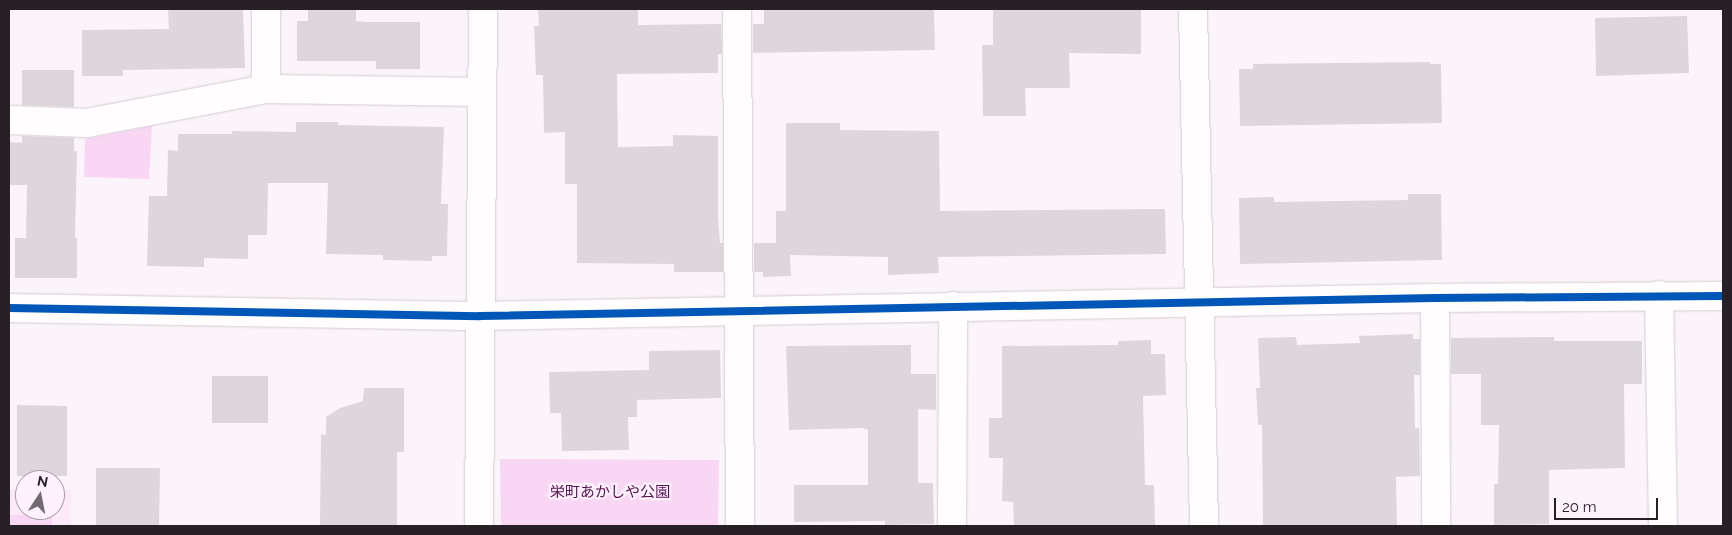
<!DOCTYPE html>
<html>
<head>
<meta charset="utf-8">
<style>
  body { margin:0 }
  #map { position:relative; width:1732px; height:535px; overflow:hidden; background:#fcf4fb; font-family:Raleway,"Noto Sans JP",sans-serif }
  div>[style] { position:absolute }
  .built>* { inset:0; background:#fde9fa }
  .green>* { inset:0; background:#f9d6f4 }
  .building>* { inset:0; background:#ded6dd }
  .roads { filter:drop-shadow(0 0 1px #d4ccd3) drop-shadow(0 0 1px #d4ccd3) }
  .minor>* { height:28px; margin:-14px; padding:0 14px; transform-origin:14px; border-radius:14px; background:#fffdfe }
  .cycleway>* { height:8px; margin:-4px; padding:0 4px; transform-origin:4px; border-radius:4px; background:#0057b8 }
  span { translate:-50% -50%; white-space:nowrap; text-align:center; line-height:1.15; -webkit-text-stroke:4.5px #fff1fd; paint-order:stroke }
  .park-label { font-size:15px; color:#561053 }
  .frame { position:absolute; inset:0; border:10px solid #282027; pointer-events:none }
  .north { position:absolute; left:15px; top:470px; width:50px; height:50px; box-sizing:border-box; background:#fff1fd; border:1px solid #a99da7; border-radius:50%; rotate:11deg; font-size:14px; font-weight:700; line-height:20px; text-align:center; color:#282027 }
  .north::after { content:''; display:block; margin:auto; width:18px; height:22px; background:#726a71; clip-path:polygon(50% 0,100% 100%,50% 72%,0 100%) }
  .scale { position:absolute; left:1554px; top:498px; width:104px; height:22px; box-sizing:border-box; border:2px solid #282027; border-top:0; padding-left:6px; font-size:15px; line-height:18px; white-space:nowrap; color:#282027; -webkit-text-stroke:4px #fff1fd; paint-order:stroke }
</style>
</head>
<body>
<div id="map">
  <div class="built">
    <div style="clip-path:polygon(9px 489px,25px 489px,25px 510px,55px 510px,55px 490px,71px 490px,71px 526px,9px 526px)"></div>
  </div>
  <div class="green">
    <div style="clip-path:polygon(152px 126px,149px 179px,84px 177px,85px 139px)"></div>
    <div style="clip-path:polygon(500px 459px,719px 460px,718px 526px,501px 526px)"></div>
    <div style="clip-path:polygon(9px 515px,52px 515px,52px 526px,9px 526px)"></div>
  </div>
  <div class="building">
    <div style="clip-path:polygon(168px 9px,243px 9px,245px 68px,123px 70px,123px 76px,82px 76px,82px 30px,169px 29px)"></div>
    <div style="clip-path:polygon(308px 9px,356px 9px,356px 21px,367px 22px,420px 22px,420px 69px,376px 69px,376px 61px,297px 61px,297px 21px,308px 21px)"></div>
    <div style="clip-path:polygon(538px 9px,638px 9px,638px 25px,721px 24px,722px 54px,718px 54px,718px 73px,617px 74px,618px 147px,673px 146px,673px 135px,718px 136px,718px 218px,720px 243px,723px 243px,723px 272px,674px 272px,674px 264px,577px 263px,577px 184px,565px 184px,565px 132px,544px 133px,543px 75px,536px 75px,534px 26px,539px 26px)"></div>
    <div style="clip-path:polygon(764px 9px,934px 9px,935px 50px,753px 53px,753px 24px,764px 24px)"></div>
    <div style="clip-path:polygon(993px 9px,1141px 9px,1141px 54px,1069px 53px,1070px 88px,1025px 88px,1026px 116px,983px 116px,982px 45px,993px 45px)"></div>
    <div style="clip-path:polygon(1687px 16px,1689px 73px,1596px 76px,1595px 18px)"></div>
    <div style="clip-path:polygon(1430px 62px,1430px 64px,1441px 64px,1442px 123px,1240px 126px,1239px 69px,1253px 69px,1253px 64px)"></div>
    <div style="clip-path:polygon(22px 70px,74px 70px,74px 107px,22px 105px)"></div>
    <div style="clip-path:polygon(296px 122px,338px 122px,338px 125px,444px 127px,441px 204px,448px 204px,447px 256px,432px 256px,432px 261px,383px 260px,383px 255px,326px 254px,328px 183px,268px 183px,267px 235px,248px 235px,248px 259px,204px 258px,204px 267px,147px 266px,149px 196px,167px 196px,168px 150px,178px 151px,178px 134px,232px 134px,232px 131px,296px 132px)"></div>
    <div style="clip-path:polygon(786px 123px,840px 123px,840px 130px,939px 131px,940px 211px,1165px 209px,1166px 254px,938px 257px,939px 273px,888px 275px,888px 257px,790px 255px,791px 276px,763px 277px,763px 272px,754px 272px,754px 243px,776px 243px,776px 211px,786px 211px)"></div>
    <div style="clip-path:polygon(22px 136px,74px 138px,74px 151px,77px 151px,75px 238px,77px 238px,77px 278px,15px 278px,15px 238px,26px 238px,27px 185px,9px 185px,9px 142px,22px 143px)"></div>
    <div style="clip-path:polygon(1408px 194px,1441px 194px,1442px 260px,1240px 264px,1239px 198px,1274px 197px,1274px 202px,1408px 200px)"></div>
    <div style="clip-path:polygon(1413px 334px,1413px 339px,1420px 339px,1420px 375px,1414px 375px,1415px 428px,1419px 428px,1420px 476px,1396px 477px,1397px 526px,1263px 526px,1262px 425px,1258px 425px,1256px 388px,1260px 388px,1258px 338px,1296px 337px,1297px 345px,1360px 343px,1359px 336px)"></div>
    <div style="clip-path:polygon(1554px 337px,1554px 341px,1642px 341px,1642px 384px,1624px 384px,1625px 468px,1549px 470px,1549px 524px,1494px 525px,1494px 484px,1498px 484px,1499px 425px,1481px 425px,1481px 374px,1451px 374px,1451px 338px)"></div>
    <div style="clip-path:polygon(1151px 340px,1151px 354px,1165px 354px,1166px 395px,1143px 396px,1145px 485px,1154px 485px,1155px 526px,1014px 526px,1013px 502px,1002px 501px,1003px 458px,989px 458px,989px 418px,1002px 418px,1002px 346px,1118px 345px,1118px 341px)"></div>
    <div style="clip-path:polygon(911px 345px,911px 374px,936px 374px,936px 410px,918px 409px,918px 483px,933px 483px,934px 524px,885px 525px,885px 521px,794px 522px,794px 485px,868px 485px,868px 430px,863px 428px,789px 430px,786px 346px)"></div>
    <div style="clip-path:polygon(720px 350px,721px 398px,637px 400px,637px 417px,628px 417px,629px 450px,562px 451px,561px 413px,550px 413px,549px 372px,649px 370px,649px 351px)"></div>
    <div style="clip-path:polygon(212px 376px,268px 376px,268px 423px,212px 423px)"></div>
    <div style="clip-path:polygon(364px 388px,404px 388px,404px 452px,397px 452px,397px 526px,320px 526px,321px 434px,326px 435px,326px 417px,340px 408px,363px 401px)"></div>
    <div style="clip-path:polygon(17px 405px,67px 406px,67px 476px,17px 476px)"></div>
    <div style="clip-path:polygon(96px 468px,160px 468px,159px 526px,96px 526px)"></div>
  </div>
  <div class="roads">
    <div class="minor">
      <div style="left:737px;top:9px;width:517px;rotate:89.67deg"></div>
      <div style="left:1193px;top:9px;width:517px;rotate:88.78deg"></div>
      <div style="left:266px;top:89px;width:80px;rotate:-90deg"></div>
      <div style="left:9px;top:120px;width:78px;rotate:2.2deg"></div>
      <div style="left:87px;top:123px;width:182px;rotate:-10.8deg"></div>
      <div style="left:266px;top:89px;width:216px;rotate:0.8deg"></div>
      <div style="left:1659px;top:295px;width:231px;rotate:89deg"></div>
      <div style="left:1435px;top:298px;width:228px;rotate:89.7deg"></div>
      <div style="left:9px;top:308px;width:471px;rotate:1deg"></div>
      <div style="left:480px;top:316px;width:955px;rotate:-1.08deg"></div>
      <div style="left:1435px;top:298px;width:288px;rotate:-0.4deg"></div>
      <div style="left:479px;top:526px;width:517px;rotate:-89.56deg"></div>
      <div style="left:952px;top:526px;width:220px;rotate:-89.7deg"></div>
    </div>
  </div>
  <div class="cycleway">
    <div style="left:9px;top:308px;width:471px;rotate:1deg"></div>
    <div style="left:480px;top:316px;width:955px;rotate:-1.08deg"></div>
    <div style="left:1435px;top:298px;width:288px;rotate:-0.4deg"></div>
  </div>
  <div class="park-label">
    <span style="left:610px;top:493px">栄町あかしや公園</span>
  </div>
  <div class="frame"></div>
  <div class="north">N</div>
  <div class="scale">20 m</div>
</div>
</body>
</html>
